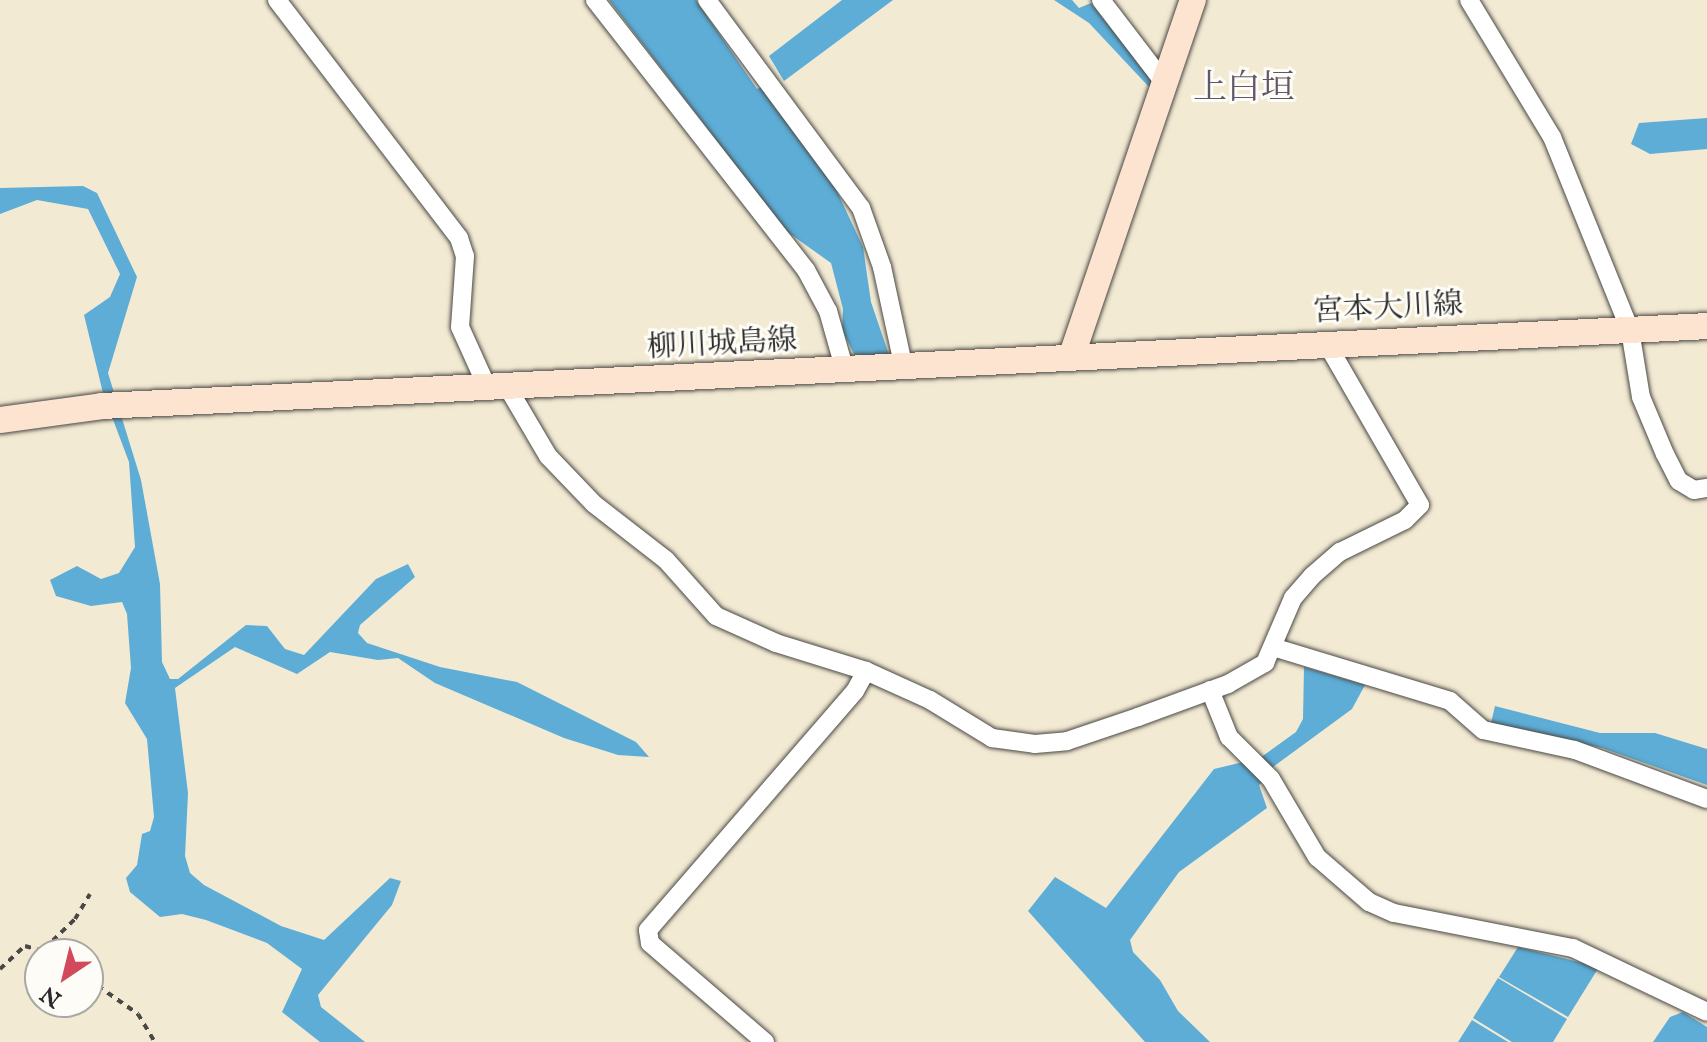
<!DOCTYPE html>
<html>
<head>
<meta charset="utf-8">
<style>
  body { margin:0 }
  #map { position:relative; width:1707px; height:1042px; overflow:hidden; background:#f3ead3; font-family:"IM FELL English","Noto Serif JP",serif }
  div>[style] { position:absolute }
  .water>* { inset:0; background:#5dadd7 }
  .path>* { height:4px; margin-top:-2px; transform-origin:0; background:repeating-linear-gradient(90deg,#494844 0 6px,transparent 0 12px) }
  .roads { filter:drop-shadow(0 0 2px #494844) drop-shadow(0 0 2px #494844) }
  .street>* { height:18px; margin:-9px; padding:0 9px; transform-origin:9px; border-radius:9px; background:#fff }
  .secondary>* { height:26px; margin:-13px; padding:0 13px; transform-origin:13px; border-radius:13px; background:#fde4d1 }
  span { translate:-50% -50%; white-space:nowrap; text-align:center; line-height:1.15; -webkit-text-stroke:6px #fdfcf7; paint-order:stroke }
  .street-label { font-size:30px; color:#2b2b2b }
  .quarter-label { font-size:34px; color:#605868 }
  .north { position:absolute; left:24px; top:938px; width:80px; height:80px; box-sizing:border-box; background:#fdfcf7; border:2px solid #a9a8a5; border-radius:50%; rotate:215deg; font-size:22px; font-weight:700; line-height:32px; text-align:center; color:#2b2b2b }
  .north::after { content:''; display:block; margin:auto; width:28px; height:36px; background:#d1495b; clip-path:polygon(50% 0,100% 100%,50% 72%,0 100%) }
</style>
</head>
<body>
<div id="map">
  <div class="water">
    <div style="clip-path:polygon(609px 0,696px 0,757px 89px,761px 87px,828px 172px,863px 247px,871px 302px,889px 355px,855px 356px,842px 330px,843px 309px,831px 263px,786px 231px)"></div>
    <div style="clip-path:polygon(842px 0,893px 0,784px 81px,769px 56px)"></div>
    <div style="clip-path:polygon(1054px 0,1072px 0,1079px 8px,1091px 3px,1153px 82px,1149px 87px,1089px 23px)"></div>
    <div style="clip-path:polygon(1707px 118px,1707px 149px,1650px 154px,1631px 144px,1639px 123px)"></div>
    <div style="clip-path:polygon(83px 186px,97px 193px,137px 277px,108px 373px,141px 480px,160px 584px,162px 662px,170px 679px,178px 679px,246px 625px,267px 626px,285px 649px,304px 655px,376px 579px,408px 564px,415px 577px,360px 625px,358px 633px,367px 643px,440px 667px,517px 682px,636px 742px,649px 757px,618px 755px,564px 738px,435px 683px,398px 658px,378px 660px,330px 652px,297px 674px,235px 647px,175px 688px,188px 793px,185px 856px,190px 873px,204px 885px,281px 926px,324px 940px,390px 878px,401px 881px,392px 905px,318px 995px,321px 1007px,365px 1042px,320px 1042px,282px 1012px,302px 969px,267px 943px,206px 920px,182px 914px,160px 917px,130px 892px,126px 878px,137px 865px,142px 834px,150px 831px,154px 817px,147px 739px,125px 703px,131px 668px,127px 614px,122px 602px,91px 606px,56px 596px,50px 580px,77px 566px,101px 579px,119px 573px,135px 547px,129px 462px,103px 393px,84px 315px,110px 297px,120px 274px,88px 209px,37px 200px,0 214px,0 188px)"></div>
    <div style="clip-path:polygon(1304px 667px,1365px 685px,1352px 709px,1262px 775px,1265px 780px,1259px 785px,1267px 808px,1179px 872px,1130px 940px,1133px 952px,1160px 980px,1178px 1011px,1210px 1042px,1145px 1042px,1028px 911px,1055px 877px,1106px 908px,1214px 769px,1260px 758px,1296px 732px,1303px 719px)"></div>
    <div style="clip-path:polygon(1495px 706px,1600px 733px,1655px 733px,1707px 749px,1707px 785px,1602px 748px,1491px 723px)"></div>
    <div style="clip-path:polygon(1518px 947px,1599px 967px,1568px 1017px,1499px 977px)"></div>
    <div style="clip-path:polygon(1498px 978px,1567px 1019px,1553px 1042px,1512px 1042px,1473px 1018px)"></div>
    <div style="clip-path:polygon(1683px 1012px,1707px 1027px,1707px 1042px,1653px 1042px,1670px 1017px)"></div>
    <div style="clip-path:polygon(1472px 1020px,1508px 1042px,1458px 1042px)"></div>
  </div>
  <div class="path">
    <div style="left:44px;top:949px;width:43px;rotate:-44.1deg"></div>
    <div style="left:75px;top:919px;width:29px;rotate:-59deg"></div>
    <div style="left:0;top:969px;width:34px;rotate:-43deg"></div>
    <div style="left:25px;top:946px;width:29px;rotate:16deg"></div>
    <div style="left:88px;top:979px;width:61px;rotate:35deg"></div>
    <div style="left:138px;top:1014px;width:33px;rotate:59deg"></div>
  </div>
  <div class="roads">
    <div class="street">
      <div style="left:277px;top:0;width:300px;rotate:52.6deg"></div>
      <div style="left:459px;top:238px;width:19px;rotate:72deg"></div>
      <div style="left:465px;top:256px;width:71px;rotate:94deg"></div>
      <div style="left:460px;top:327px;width:68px;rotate:65.7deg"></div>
      <div style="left:595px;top:0;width:343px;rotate:52deg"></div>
      <div style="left:806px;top:270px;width:47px;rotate:61.8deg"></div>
      <div style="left:828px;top:311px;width:62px;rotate:74.2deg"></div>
      <div style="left:707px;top:0;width:259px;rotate:53.5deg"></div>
      <div style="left:861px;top:208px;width:63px;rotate:70.4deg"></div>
      <div style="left:882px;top:267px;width:104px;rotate:77.8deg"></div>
      <div style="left:1101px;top:0;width:102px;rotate:52.6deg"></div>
      <div style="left:1469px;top:0;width:160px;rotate:58.8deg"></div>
      <div style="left:1552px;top:137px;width:208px;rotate:68deg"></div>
      <div style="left:1630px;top:330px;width:68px;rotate:80.7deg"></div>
      <div style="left:1641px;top:397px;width:62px;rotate:67.2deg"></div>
      <div style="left:1665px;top:454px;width:30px;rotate:63deg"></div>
      <div style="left:1679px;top:481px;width:17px;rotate:31deg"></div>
      <div style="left:1694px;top:490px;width:13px;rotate:-9deg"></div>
      <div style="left:508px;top:388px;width:79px;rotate:59.5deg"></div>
      <div style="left:548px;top:456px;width:66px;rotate:46.2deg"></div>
      <div style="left:594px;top:504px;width:91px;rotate:37.9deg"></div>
      <div style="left:666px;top:560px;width:75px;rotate:48.2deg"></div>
      <div style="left:716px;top:616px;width:66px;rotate:24.2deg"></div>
      <div style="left:776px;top:643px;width:94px;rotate:17.3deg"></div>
      <div style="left:866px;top:671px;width:70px;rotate:24.4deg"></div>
      <div style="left:930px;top:700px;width:73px;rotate:31.5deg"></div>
      <div style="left:992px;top:738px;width:43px;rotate:7.9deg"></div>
      <div style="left:1035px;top:744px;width:32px;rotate:-5deg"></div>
      <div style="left:1067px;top:741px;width:75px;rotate:-18.7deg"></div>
      <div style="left:1138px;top:717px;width:96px;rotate:-20.1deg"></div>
      <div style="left:1228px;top:684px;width:43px;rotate:-29.6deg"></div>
      <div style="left:1265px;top:663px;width:71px;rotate:-66.7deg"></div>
      <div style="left:1293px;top:598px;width:29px;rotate:-49deg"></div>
      <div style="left:1312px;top:576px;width:37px;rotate:-41deg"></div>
      <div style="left:1340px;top:552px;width:72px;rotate:-26.2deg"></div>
      <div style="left:1405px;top:520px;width:21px;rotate:-45deg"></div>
      <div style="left:1420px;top:505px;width:186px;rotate:-120deg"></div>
      <div style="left:1276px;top:648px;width:182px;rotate:16.9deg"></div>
      <div style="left:1450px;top:701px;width:44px;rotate:41.3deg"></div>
      <div style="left:1483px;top:730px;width:94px;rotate:12.3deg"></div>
      <div style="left:1575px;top:750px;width:141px;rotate:20.4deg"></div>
      <div style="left:1210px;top:690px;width:51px;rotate:68deg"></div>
      <div style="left:1229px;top:737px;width:59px;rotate:45deg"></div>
      <div style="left:1271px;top:779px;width:91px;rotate:59.5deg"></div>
      <div style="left:1317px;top:857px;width:69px;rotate:40.9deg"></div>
      <div style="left:1369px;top:902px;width:27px;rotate:24deg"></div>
      <div style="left:1394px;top:913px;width:182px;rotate:11.1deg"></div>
      <div style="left:1573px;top:948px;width:148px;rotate:25.5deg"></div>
      <div style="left:765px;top:1042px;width:152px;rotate:-139.3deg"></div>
      <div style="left:650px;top:943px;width:13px;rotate:-99deg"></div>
      <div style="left:648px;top:930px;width:316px;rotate:-49.1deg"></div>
      <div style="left:855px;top:691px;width:23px;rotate:-61deg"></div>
    </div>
    <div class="secondary">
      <div style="left:1072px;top:355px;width:375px;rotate:-71.2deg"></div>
      <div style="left:0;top:420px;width:103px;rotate:-7.8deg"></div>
      <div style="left:102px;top:406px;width:1607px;rotate:-2.85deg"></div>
    </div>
  </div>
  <div class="street-label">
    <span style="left:1388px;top:309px;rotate:-3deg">宮本大川線</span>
    <span style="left:722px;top:345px;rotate:-3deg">柳川城島線</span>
  </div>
  <div class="quarter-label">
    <span style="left:1244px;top:89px">上白垣</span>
  </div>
  <div class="north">N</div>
</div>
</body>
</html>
